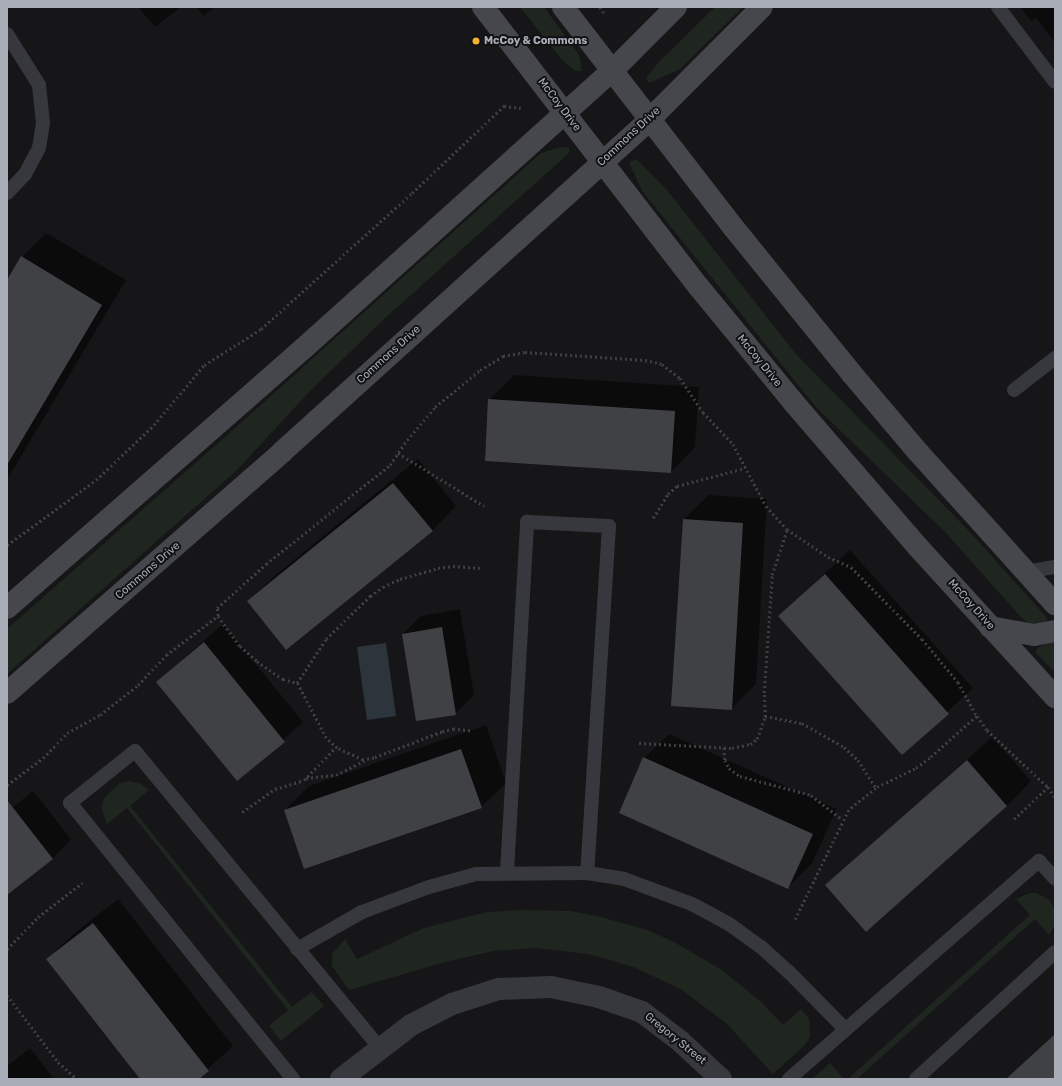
<!DOCTYPE html>
<html>
<head>
<meta charset="utf-8">
<style>
  body { margin:0 }
  #map { position:relative; width:1062px; height:1086px; overflow:hidden; background:#161618; font-family:Rubik,sans-serif }
  div>[style] { position:absolute }
  .green>* { inset:0; background:#1e261f }
  .water>* { inset:0; background:#2c353c }
  .shadow>* { inset:0; background:#0007 }
  .building>* { inset:0; background:#404145 }
  .path>* { height:2.5px; margin-top:-1.25px; transform-origin:0; background:repeating-linear-gradient(90deg,#3d3f44 0 2px,transparent 0 5px) }
  .lane>* { height:14px; margin:-7px; padding:0 7px; transform-origin:7px; border-radius:7px; background:#37383d }
  .street>* { height:22px; margin:-11px; padding:0 11px; transform-origin:11px; border-radius:11px; background:#37383d }
  .secondary>* { height:22px; margin:-11px; padding:0 11px; transform-origin:11px; border-radius:11px; background:#45474d }
  .dots>* { width:11px; height:11px; translate:-50% -50%; box-sizing:border-box; border:2px solid #111113; border-radius:50% }
  span { translate:-50% -50%; white-space:nowrap; text-align:center; line-height:1.15; -webkit-text-stroke:4px #111113; paint-order:stroke }
  .poi-label { font-size:11px; color:#a8adb8; font-weight:700 }
  .left { translate:0 -50%; text-align:left }
  .street-label { font-size:11px; color:#a8adb8 }
  .frame { position:absolute; inset:0; border:8px solid #a8adb8; pointer-events:none }
</style>
</head>
<body>
<div id="map">
  <div class="green">
    <div style="clip-path:polygon(520px 7px,544px 7px,579px 55px,582px 71px,575px 71px,562px 60px)"></div>
    <div style="clip-path:polygon(715px 7px,743px 7px,680px 69px,649px 83px,646px 78px,658px 63px)"></div>
    <div style="clip-path:polygon(561px 147px,569px 148px,569px 153px,382px 321px,311px 390px,237px 470px,7px 674px,7px 629px,242px 422px,541px 153px)"></div>
    <div style="clip-path:polygon(636px 159px,667px 190px,795px 353px,970px 532px,1048px 619px,1044px 623px,1031px 626px,1021px 617px,945px 532px,815px 406px,643px 192px,629px 163px)"></div>
    <div style="clip-path:polygon(1055px 639px,1055px 672px,1036px 653px,1037px 648px)"></div>
    <div style="clip-path:polygon(130px 781px,141px 784px,149px 790px,130px 806px,292px 1007px,312px 992px,324px 1006px,281px 1041px,269px 1026px,288px 1010px,127px 808px,107px 824px,101px 807px,105px 797px,120px 783px)"></div>
    <div style="clip-path:polygon(1030px 893px,1037px 893px,1049px 900px,1054px 908px,1055px 925px,1049px 935px,1035px 919px,857px 1079px,848px 1079px,1030px 915px,1016px 899px)"></div>
    <div style="clip-path:polygon(522px 910px,570px 911px,601px 917px,647px 930px,674px 942px,722px 970px,761px 1002px,783px 1025px,801px 1009px,809px 1019px,810px 1037px,805px 1045px,773px 1074px,727px 1024px,682px 990px,634px 967px,588px 954px,536px 948px,494px 951px,445px 962px,349px 990px,332px 966px,332px 954px,345px 939px,357px 959px,424px 928px,487px 912px)"></div>
    <div style="clip-path:polygon(830px 1063px,844px 1079px,812px 1079px)"></div>
  </div>
  <div class="water">
    <div style="clip-path:polygon(386px 643px,396px 716px,367px 720px,357px 647px)"></div>
  </div>
  <div class="shadow">
    <div style="clip-path:polygon(138px 7px,181px 7px,155px 27px)"></div>
    <div style="clip-path:polygon(196px 7px,215px 7px,203px 16px)"></div>
    <div style="clip-path:polygon(1020px 7px,1055px 7px,1055px 43px,1036px 18px,1031px 21px)"></div>
    <div style="clip-path:polygon(46px 233px,126px 280px,7px 480px,7px 282px,22px 257px)"></div>
    <div style="clip-path:polygon(514px 375px,699px 387px,695px 447px,671px 472px,489px 400px)"></div>
    <div style="clip-path:polygon(418px 459px,456px 506px,432px 531px,248px 601px,273px 577px)"></div>
    <div style="clip-path:polygon(709px 495px,767px 499px,756px 684px,731px 709px,684px 519px)"></div>
    <div style="clip-path:polygon(850px 550px,973px 688px,902px 754px,779px 616px)"></div>
    <div style="clip-path:polygon(460px 609px,474px 695px,455px 714px,403px 634px,421px 616px)"></div>
    <div style="clip-path:polygon(223px 624px,303px 722px,237px 780px,157px 682px)"></div>
    <div style="clip-path:polygon(486px 725px,506px 783px,481px 807px,285px 810px,309px 786px)"></div>
    <div style="clip-path:polygon(669px 734px,837px 809px,812px 863px,788px 888px,644px 758px)"></div>
    <div style="clip-path:polygon(992px 737px,1031px 781px,1007px 806px,827px 885px)"></div>
    <div style="clip-path:polygon(33px 791px,71px 839px,53px 858px,7px 894px,7px 812px)"></div>
    <div style="clip-path:polygon(118px 899px,233px 1046px,197px 1079px,141px 1079px,48px 959px,72px 935px)"></div>
    <div style="clip-path:polygon(1055px 1034px,1055px 1079px,1007px 1079px,1029px 1058px)"></div>
    <div style="clip-path:polygon(30px 1048px,54px 1079px,7px 1079px,7px 1066px)"></div>
  </div>
  <div class="building">
    <div style="clip-path:polygon(21px 256px,102px 305px,7px 465px,7px 280px)"></div>
    <div style="clip-path:polygon(488px 399px,675px 411px,671px 473px,485px 461px)"></div>
    <div style="clip-path:polygon(393px 483px,433px 531px,286px 650px,247px 601px)"></div>
    <div style="clip-path:polygon(683px 519px,743px 523px,732px 710px,671px 706px)"></div>
    <div style="clip-path:polygon(825px 574px,949px 714px,902px 755px,778px 616px)"></div>
    <div style="clip-path:polygon(442px 627px,456px 715px,416px 721px,402px 634px)"></div>
    <div style="clip-path:polygon(204px 642px,285px 742px,237px 781px,156px 682px)"></div>
    <div style="clip-path:polygon(461px 749px,482px 808px,304px 869px,284px 810px)"></div>
    <div style="clip-path:polygon(643px 757px,813px 834px,788px 889px,619px 813px)"></div>
    <div style="clip-path:polygon(967px 760px,1007px 806px,866px 932px,825px 885px)"></div>
    <div style="clip-path:polygon(7px 800px,53px 859px,7px 895px)"></div>
    <div style="clip-path:polygon(93px 923px,209px 1071px,199px 1079px,140px 1079px,46px 959px)"></div>
    <div style="clip-path:polygon(1055px 1034px,1055px 1079px,1006px 1079px)"></div>
  </div>
  <div class="path">
    <div style="left:600px;top:7px;width:7px;rotate:56deg"></div>
    <div style="left:398px;top:453px;width:101px;rotate:31.6deg"></div>
    <div style="left:653px;top:518px;width:28px;rotate:-58deg"></div>
    <div style="left:668px;top:494px;width:12px;rotate:-42deg"></div>
    <div style="left:677px;top:486px;width:70px;rotate:-14.8deg"></div>
    <div style="left:7px;top:545px;width:110px;rotate:-36.1deg"></div>
    <div style="left:96px;top:480px;width:80px;rotate:-43.5deg"></div>
    <div style="left:154px;top:425px;width:78px;rotate:-50.2deg"></div>
    <div style="left:204px;top:365px;width:67px;rotate:-32.3deg"></div>
    <div style="left:261px;top:329px;width:203px;rotate:-42deg"></div>
    <div style="left:412px;top:193px;width:127px;rotate:-43.4deg"></div>
    <div style="left:504px;top:106px;width:17px;rotate:7deg"></div>
    <div style="left:218px;top:616px;width:37px;rotate:54deg"></div>
    <div style="left:240px;top:646px;width:23px;rotate:41deg"></div>
    <div style="left:257px;top:661px;width:32px;rotate:35deg"></div>
    <div style="left:283px;top:679px;width:15px;rotate:16deg"></div>
    <div style="left:765px;top:716px;width:38px;rotate:11deg"></div>
    <div style="left:802px;top:723px;width:48px;rotate:29.7deg"></div>
    <div style="left:844px;top:747px;width:19px;rotate:43deg"></div>
    <div style="left:858px;top:760px;width:33px;rotate:57deg"></div>
    <div style="left:977px;top:716px;width:17px;rotate:54deg"></div>
    <div style="left:987px;top:730px;width:83px;rotate:43.1deg"></div>
    <div style="left:470px;top:731px;width:16px;rotate:-173deg"></div>
    <div style="left:454px;top:729px;width:12px;rotate:166deg"></div>
    <div style="left:442px;top:732px;width:73px;rotate:159.1deg"></div>
    <div style="left:374px;top:758px;width:11px;rotate:170deg"></div>
    <div style="left:363px;top:760px;width:29px;rotate:-155deg"></div>
    <div style="left:337px;top:748px;width:15px;rotate:-138deg"></div>
    <div style="left:326px;top:738px;width:62px;rotate:-117.8deg"></div>
    <div style="left:297px;top:683px;width:53px;rotate:-56.6deg"></div>
    <div style="left:326px;top:639px;width:62px;rotate:-44.3deg"></div>
    <div style="left:370px;top:596px;width:16px;rotate:-35deg"></div>
    <div style="left:383px;top:587px;width:19px;rotate:-25deg"></div>
    <div style="left:400px;top:579px;width:40px;rotate:-16deg"></div>
    <div style="left:438px;top:568px;width:15px;rotate:-8deg"></div>
    <div style="left:453px;top:566px;width:27px;rotate:4deg"></div>
    <div style="left:639px;top:743px;width:93px;rotate:3.1deg"></div>
    <div style="left:732px;top:748px;width:18px;rotate:-13deg"></div>
    <div style="left:750px;top:744px;width:9px;rotate:-36deg"></div>
    <div style="left:757px;top:739px;width:23px;rotate:-70deg"></div>
    <div style="left:765px;top:717px;width:24px;rotate:-92deg"></div>
    <div style="left:764px;top:693px;width:118px;rotate:-86.1deg"></div>
    <div style="left:772px;top:575px;width:48px;rotate:-71.9deg"></div>
    <div style="left:787px;top:529px;width:50px;rotate:34.3deg"></div>
    <div style="left:828px;top:557px;width:25px;rotate:23deg"></div>
    <div style="left:851px;top:567px;width:101px;rotate:45.4deg"></div>
    <div style="left:922px;top:639px;width:56px;rotate:50.1deg"></div>
    <div style="left:958px;top:682px;width:39px;rotate:61deg"></div>
    <div style="left:977px;top:716px;width:63px;rotate:138.2deg"></div>
    <div style="left:930px;top:758px;width:19px;rotate:144deg"></div>
    <div style="left:915px;top:769px;width:43px;rotate:154deg"></div>
    <div style="left:876px;top:788px;width:35px;rotate:141deg"></div>
    <div style="left:849px;top:810px;width:123px;rotate:116.1deg"></div>
    <div style="left:724px;top:748px;width:12px;rotate:85deg"></div>
    <div style="left:725px;top:760px;width:9px;rotate:63deg"></div>
    <div style="left:729px;top:768px;width:14px;rotate:36deg"></div>
    <div style="left:740px;top:776px;width:73px;rotate:15deg"></div>
    <div style="left:811px;top:795px;width:39px;rotate:38deg"></div>
    <div style="left:306px;top:778px;width:30px;rotate:-6deg"></div>
    <div style="left:336px;top:775px;width:34px;rotate:-27deg"></div>
    <div style="left:7px;top:785px;width:45px;rotate:-36.9deg"></div>
    <div style="left:43px;top:758px;width:35px;rotate:-46deg"></div>
    <div style="left:67px;top:733px;width:38px;rotate:-29deg"></div>
    <div style="left:100px;top:715px;width:48px;rotate:-38.3deg"></div>
    <div style="left:138px;top:685px;width:41px;rotate:-47deg"></div>
    <div style="left:166px;top:655px;width:65px;rotate:-36.9deg"></div>
    <div style="left:218px;top:616px;width:8px;rotate:-97deg"></div>
    <div style="left:217px;top:608px;width:66px;rotate:-41.9deg"></div>
    <div style="left:266px;top:564px;width:159px;rotate:-38.6deg"></div>
    <div style="left:390px;top:465px;width:25px;rotate:-56deg"></div>
    <div style="left:404px;top:444px;width:48px;rotate:-50deg"></div>
    <div style="left:435px;top:407px;width:58px;rotate:-39.4deg"></div>
    <div style="left:480px;top:370px;width:27px;rotate:-31deg"></div>
    <div style="left:503px;top:356px;width:22px;rotate:-10deg"></div>
    <div style="left:525px;top:352px;width:120px;rotate:3.8deg"></div>
    <div style="left:645px;top:360px;width:17px;rotate:13deg"></div>
    <div style="left:662px;top:364px;width:23px;rotate:38deg"></div>
    <div style="left:680px;top:378px;width:41px;rotate:55.9deg"></div>
    <div style="left:703px;top:412px;width:44px;rotate:46.8deg"></div>
    <div style="left:733px;top:444px;width:70px;rotate:62deg"></div>
    <div style="left:766px;top:506px;width:31px;rotate:48deg"></div>
    <div style="left:242px;top:812px;width:40px;rotate:-34.9deg"></div>
    <div style="left:275px;top:789px;width:30px;rotate:-17deg"></div>
    <div style="left:304px;top:780px;width:46px;rotate:-45.9deg"></div>
    <div style="left:1014px;top:819px;width:47px;rotate:-43.3deg"></div>
    <div style="left:1048px;top:787px;width:12px;rotate:55deg"></div>
    <div style="left:7px;top:949px;width:45px;rotate:-45.9deg"></div>
    <div style="left:38px;top:917px;width:56px;rotate:-37.7deg"></div>
    <div style="left:7px;top:995px;width:84px;rotate:52.7deg"></div>
    <div style="left:58px;top:1062px;width:25px;rotate:42deg"></div>
  </div>
  <div class="lane">
    <div style="left:998px;top:7px;width:94px;rotate:52.8deg"></div>
    <div style="left:7px;top:34px;width:60px;rotate:57.9deg"></div>
    <div style="left:39px;top:85px;width:38px;rotate:84deg"></div>
    <div style="left:43px;top:123px;width:25px;rotate:99deg"></div>
    <div style="left:39px;top:148px;width:30px;rotate:118deg"></div>
    <div style="left:25px;top:174px;width:26px;rotate:133deg"></div>
    <div style="left:1014px;top:390px;width:52px;rotate:-38deg"></div>
    <div style="left:1026px;top:572px;width:29px;rotate:-10deg"></div>
    <div style="left:507px;top:872px;width:351px;rotate:-86.7deg"></div>
    <div style="left:527px;top:522px;width:82px;rotate:2.8deg"></div>
    <div style="left:609px;top:526px;width:348px;rotate:93.6deg"></div>
    <div style="left:297px;top:949px;width:75px;rotate:-29.6deg"></div>
    <div style="left:362px;top:912px;width:72px;rotate:-20.5deg"></div>
    <div style="left:429px;top:887px;width:49px;rotate:-15.5deg"></div>
    <div style="left:476px;top:874px;width:111px;rotate:-0.5deg"></div>
    <div style="left:587px;top:873px;width:37px;rotate:9deg"></div>
    <div style="left:624px;top:879px;width:72px;rotate:20.2deg"></div>
    <div style="left:692px;top:904px;width:42px;rotate:28.4deg"></div>
    <div style="left:729px;top:924px;width:39px;rotate:36deg"></div>
    <div style="left:761px;top:947px;width:38px;rotate:42deg"></div>
    <div style="left:789px;top:972px;width:80px;rotate:45.5deg"></div>
    <div style="left:293px;top:1079px;width:355px;rotate:-128.9deg"></div>
    <div style="left:70px;top:803px;width:83px;rotate:-38.7deg"></div>
    <div style="left:135px;top:751px;width:385px;rotate:50.5deg"></div>
    <div style="left:789px;top:1079px;width:332px;rotate:-41.1deg"></div>
    <div style="left:1039px;top:861px;width:24px;rotate:48deg"></div>
    <div style="left:916px;top:1079px;width:188px;rotate:-42.4deg"></div>
  </div>
  <div class="street">
    <div style="left:341px;top:1079px;width:88px;rotate:-37.6deg"></div>
    <div style="left:411px;top:1025px;width:46px;rotate:-27.1deg"></div>
    <div style="left:452px;top:1004px;width:49px;rotate:-17.7deg"></div>
    <div style="left:499px;top:989px;width:52px;rotate:-2.2deg"></div>
    <div style="left:551px;top:987px;width:49px;rotate:11.8deg"></div>
    <div style="left:599px;top:997px;width:46px;rotate:19.2deg"></div>
    <div style="left:642px;top:1012px;width:48px;rotate:37.3deg"></div>
    <div style="left:680px;top:1041px;width:56px;rotate:42.8deg"></div>
  </div>
  <div class="secondary">
    <div style="left:483px;top:7px;width:352px;rotate:52.4deg"></div>
    <div style="left:698px;top:286px;width:151px;rotate:50.6deg"></div>
    <div style="left:794px;top:403px;width:189px;rotate:49.3deg"></div>
    <div style="left:917px;top:546px;width:205px;rotate:47.6deg"></div>
    <div style="left:563px;top:7px;width:278px;rotate:52.3deg"></div>
    <div style="left:733px;top:227px;width:189px;rotate:51deg"></div>
    <div style="left:852px;top:374px;width:102px;rotate:49.8deg"></div>
    <div style="left:918px;top:452px;width:205px;rotate:48deg"></div>
    <div style="left:7px;top:608px;width:395px;rotate:-41.2deg"></div>
    <div style="left:304px;top:348px;width:416px;rotate:-42deg"></div>
    <div style="left:613px;top:70px;width:89px;rotate:-45deg"></div>
    <div style="left:990px;top:627px;width:45px;rotate:10.3deg"></div>
    <div style="left:1034px;top:635px;width:21px;rotate:-11deg"></div>
    <div style="left:7px;top:693px;width:366px;rotate:-41.2deg"></div>
    <div style="left:282px;top:452px;width:496px;rotate:-42.1deg"></div>
    <div style="left:650px;top:119px;width:158px;rotate:-45deg"></div>
  </div>
  <div class="dots">
    <div style="left:476px;top:41px;background:#f2b134"></div>
  </div>
  <div class="poi-label">
    <span class="left" style="left:484px;top:41px">McCoy &amp; Commons</span>
  </div>
  <div class="street-label">
    <span style="left:559px;top:105px;rotate:53deg">McCoy Drive</span>
    <span style="left:629px;top:137px;rotate:-43deg">Commons Drive</span>
    <span style="left:389px;top:355px;rotate:-42deg">Commons Drive</span>
    <span style="left:759px;top:361px;rotate:51deg">McCoy Drive</span>
    <span style="left:148px;top:571px;rotate:-41deg">Commons Drive</span>
    <span style="left:971px;top:605px;rotate:48deg">McCoy Drive</span>
    <span style="left:675px;top:1039px;rotate:39deg">Gregory Street</span>
  </div>
  <div class="frame"></div>
</div>
</body>
</html>
